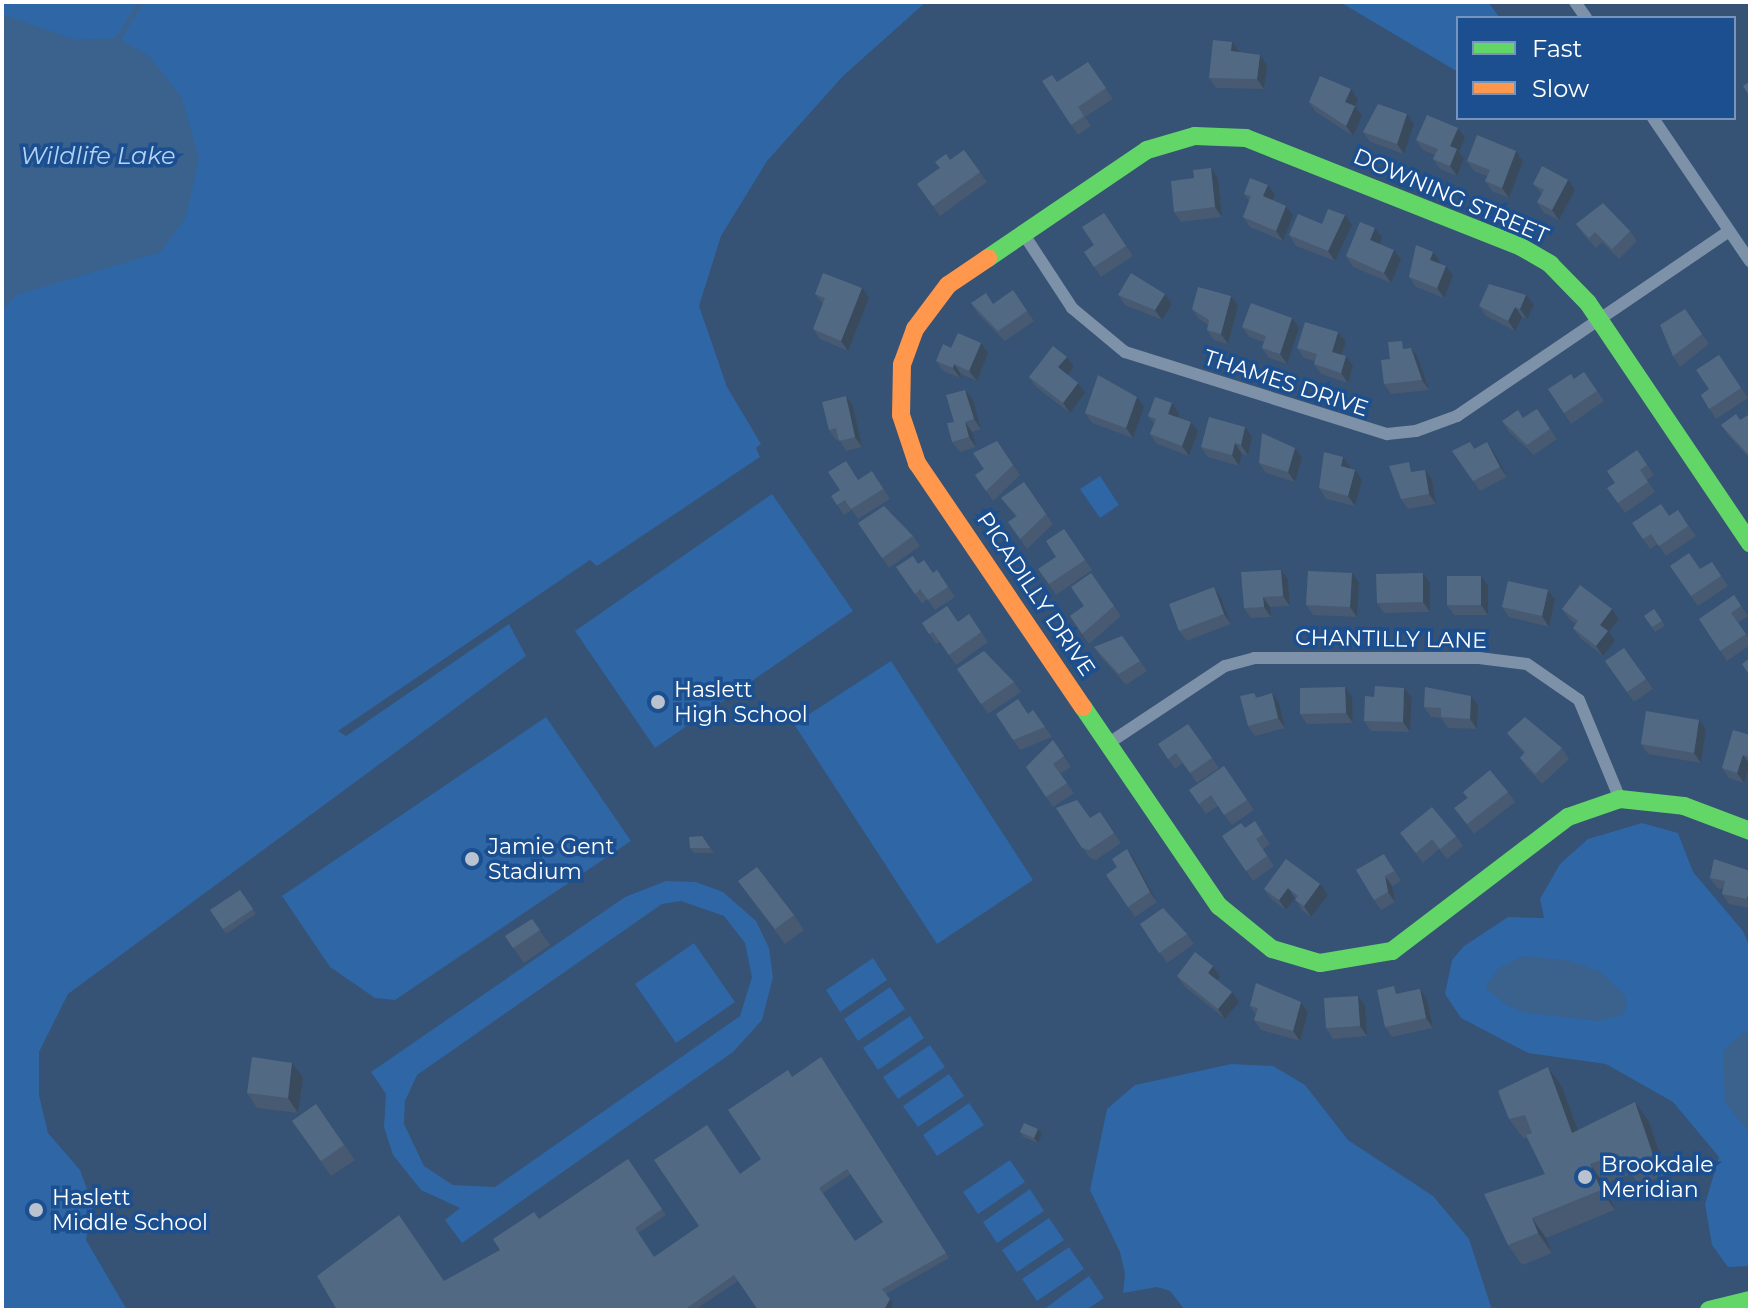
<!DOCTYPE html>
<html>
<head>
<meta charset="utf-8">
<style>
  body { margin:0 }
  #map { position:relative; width:1752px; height:1312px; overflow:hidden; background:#365274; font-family:Montserrat,sans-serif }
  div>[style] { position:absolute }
  .green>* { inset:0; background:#2f66a5 }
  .water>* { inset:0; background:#3b618d }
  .stream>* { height:5px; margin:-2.5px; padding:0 2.5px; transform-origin:2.5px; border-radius:2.5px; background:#3b618d }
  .street>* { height:12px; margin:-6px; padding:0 6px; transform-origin:6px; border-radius:6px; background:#7d92a8 }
  .fast>* { height:18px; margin:-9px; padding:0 9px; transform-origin:9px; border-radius:9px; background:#63d668 }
  .slow>* { height:18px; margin:-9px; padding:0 9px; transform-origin:9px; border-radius:9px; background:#ff974d }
  .wall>* { inset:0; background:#475a72 }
  .shaded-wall>* { inset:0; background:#394a5c }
  .building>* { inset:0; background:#526984 }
  .dots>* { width:22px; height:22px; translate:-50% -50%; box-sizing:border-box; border:4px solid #1b4f8f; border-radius:50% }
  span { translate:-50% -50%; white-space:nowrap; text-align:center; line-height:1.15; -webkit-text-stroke:7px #1b4f8f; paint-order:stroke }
  .street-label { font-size:22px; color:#fff }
  .poi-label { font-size:22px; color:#fff }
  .left { translate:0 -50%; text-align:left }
  .water-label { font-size:24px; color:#b5d3f5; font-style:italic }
  .frame { position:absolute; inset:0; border:4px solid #fff; pointer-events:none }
  .legend { position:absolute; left:1456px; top:16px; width:280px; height:104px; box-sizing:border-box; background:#1b4f8f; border:2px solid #7695bc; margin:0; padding:10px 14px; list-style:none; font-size:24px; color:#fff }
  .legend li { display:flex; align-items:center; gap:16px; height:40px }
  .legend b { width:40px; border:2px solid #7695bc }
</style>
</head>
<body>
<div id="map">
  <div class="green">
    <div style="clip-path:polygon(2px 2px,926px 2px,843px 76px,767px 161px,721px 236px,699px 306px,727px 387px,761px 444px,756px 448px,760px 457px,597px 566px,590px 560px,338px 731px,346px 736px,509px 624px,526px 656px,68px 994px,39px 1052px,39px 1095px,48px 1133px,80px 1170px,93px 1205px,86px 1240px,127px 1310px,2px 1310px)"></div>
    <div style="clip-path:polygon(1340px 2px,1488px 2px,1500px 18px,1458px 18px,1458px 72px)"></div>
    <div style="clip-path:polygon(1100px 476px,1119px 505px,1100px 518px,1080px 489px)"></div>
    <div style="clip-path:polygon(772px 494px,853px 611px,655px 748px,575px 631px)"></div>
    <div style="clip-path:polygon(891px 661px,1033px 880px,937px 944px,794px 724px)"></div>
    <div style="clip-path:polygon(546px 717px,631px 841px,395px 1000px,375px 998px,330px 967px,282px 896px)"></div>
    <div style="clip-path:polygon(1642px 823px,1678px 833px,1693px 872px,1743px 931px,1750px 947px,1750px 1266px,1728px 1267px,1712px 1245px,1705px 1204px,1719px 1157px,1673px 1102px,1606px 1064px,1528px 1053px,1461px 1018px,1445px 994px,1452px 960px,1464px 946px,1508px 917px,1544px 918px,1540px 899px,1560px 864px,1588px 839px)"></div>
    <div style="clip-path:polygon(evenodd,666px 881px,696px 882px,723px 892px,756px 921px,769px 948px,773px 977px,762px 1020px,733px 1052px,462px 1243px,445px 1220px,460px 1208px,421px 1190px,393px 1155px,384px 1127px,386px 1094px,371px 1072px,625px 897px,666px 881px,681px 901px,724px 916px,745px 943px,752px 977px,740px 1016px,495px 1187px,453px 1185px,424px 1166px,404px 1124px,405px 1101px,417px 1075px,662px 904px,681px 901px)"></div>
    <div style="clip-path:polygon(694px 943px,735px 1002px,676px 1043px,635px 984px)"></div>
    <div style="clip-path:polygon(873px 958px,887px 980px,840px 1012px,826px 990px)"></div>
    <div style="clip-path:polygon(890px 987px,905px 1009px,858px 1041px,844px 1019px)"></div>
    <div style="clip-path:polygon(910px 1016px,924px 1038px,878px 1070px,863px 1048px)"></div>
    <div style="clip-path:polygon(930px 1045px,945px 1067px,898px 1099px,883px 1077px)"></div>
    <div style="clip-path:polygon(1231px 1064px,1273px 1066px,1305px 1085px,1348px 1140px,1433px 1196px,1469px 1239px,1492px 1310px,1185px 1310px,1170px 1291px,1157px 1287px,1123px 1293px,1125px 1274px,1120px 1252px,1090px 1190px,1107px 1109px,1135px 1085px)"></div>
    <div style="clip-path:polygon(949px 1074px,964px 1096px,918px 1127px,903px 1106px)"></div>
    <div style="clip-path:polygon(969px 1103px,984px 1125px,937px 1156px,923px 1135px)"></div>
    <div style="clip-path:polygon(1010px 1160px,1025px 1182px,978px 1214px,963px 1192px)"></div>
    <div style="clip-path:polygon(1030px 1189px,1044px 1211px,997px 1243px,983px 1222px)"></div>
    <div style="clip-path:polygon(1049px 1218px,1064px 1240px,1017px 1272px,1002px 1250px)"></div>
    <div style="clip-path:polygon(1069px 1247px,1084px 1269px,1037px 1301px,1022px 1279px)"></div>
    <div style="clip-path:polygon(1089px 1276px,1104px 1298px,1086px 1310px,1043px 1310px)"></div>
  </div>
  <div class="water">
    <div style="clip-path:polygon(2px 14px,75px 40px,118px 38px,150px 57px,182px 98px,199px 158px,186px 217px,161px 252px,16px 295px,2px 312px)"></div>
    <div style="clip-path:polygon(1523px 956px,1571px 961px,1600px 972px,1624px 994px,1627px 1004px,1623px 1015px,1599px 1021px,1526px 1013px,1507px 1005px,1485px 988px,1499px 968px)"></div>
    <div style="clip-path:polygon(1745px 1031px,1750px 1037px,1750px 1133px,1725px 1103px,1723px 1051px)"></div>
  </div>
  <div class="stream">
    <div style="left:118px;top:38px;width:42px;rotate:-58.6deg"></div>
  </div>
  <div class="street">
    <div style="left:1575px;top:2px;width:19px;rotate:55deg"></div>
    <div style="left:1653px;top:118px;width:173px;rotate:55.9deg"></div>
    <div style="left:1023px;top:233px;width:90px;rotate:56.8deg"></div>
    <div style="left:1072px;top:308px;width:69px;rotate:39.7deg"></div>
    <div style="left:1125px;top:352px;width:275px;rotate:17.4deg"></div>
    <div style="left:1387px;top:434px;width:29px;rotate:-6deg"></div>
    <div style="left:1416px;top:431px;width:44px;rotate:-20.1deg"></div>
    <div style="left:1457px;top:416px;width:329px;rotate:-34.2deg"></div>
    <div style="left:1109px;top:743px;width:139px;rotate:-33.6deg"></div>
    <div style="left:1225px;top:666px;width:30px;rotate:-15deg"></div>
    <div style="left:1254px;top:658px;width:225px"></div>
    <div style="left:1479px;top:658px;width:48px;rotate:7.1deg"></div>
    <div style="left:1527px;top:664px;width:63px;rotate:34.7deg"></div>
    <div style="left:1579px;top:700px;width:107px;rotate:67.5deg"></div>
  </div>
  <div class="fast">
    <div style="left:988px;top:258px;width:192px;rotate:-34.2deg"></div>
    <div style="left:1147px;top:150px;width:50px;rotate:-16.3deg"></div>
    <div style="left:1195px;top:136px;width:51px;rotate:2.2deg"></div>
    <div style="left:1246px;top:138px;width:296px;rotate:21.6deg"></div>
    <div style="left:1521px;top:247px;width:34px;rotate:30deg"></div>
    <div style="left:1550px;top:264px;width:54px;rotate:45.7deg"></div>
    <div style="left:1588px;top:303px;width:290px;rotate:56deg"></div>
    <div style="left:1083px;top:707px;width:241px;rotate:55.7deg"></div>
    <div style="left:1219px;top:906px;width:68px;rotate:39.1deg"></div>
    <div style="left:1272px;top:949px;width:50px;rotate:16.3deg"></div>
    <div style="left:1320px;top:963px;width:73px;rotate:-9.5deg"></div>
    <div style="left:1392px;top:951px;width:221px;rotate:-37.3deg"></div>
    <div style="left:1568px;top:817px;width:55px;rotate:-19.1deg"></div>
    <div style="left:1620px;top:799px;width:64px;rotate:6.2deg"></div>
    <div style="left:1684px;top:806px;width:71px;rotate:20.7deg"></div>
    <div style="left:1709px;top:1310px;width:42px;rotate:-13.7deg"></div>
  </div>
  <div class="slow">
    <div style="left:988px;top:258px;width:48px;rotate:146deg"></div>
    <div style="left:948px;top:285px;width:55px;rotate:126.9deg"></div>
    <div style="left:915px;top:329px;width:37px;rotate:110deg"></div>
    <div style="left:902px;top:364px;width:51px;rotate:91.1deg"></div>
    <div style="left:901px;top:415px;width:51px;rotate:71.6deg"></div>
    <div style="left:917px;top:463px;width:295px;rotate:55.8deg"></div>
  </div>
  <div class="wall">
    <div style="clip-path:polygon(1239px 52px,1260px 55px,1267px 65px,1264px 89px,1216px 88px,1209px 78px)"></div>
    <div style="clip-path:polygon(1088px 62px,1113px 99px,1085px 117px,1091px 126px,1078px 135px,1042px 81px,1057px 82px)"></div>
    <div style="clip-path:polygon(1358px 100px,1355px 106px,1362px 116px,1353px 136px,1316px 112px,1309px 102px)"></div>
    <div style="clip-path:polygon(1414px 124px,1404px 154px,1370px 142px,1363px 132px)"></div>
    <div style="clip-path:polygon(1458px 128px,1465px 138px,1459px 152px,1464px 159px,1457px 176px,1440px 169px,1433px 159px,1435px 155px,1423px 150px,1416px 140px)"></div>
    <div style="clip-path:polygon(964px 150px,987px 182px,940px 216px,917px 184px)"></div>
    <div style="clip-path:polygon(1516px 151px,1523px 161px,1509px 198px,1492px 191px,1485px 181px,1487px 176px,1474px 171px,1467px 161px)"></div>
    <div style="clip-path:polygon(1211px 168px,1218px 178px,1222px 217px,1181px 222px,1174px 212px,1194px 178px)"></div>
    <div style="clip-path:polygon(1533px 184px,1575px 190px,1559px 220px,1544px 213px,1537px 202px,1542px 194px)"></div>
    <div style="clip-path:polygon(1244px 194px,1275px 195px,1273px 200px,1293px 216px,1283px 241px,1250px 227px,1243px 217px,1249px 201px)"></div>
    <div style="clip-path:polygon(1104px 213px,1133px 256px,1101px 277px,1084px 252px,1094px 245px)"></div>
    <div style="clip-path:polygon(1322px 224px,1352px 225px,1335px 261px,1296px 246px,1289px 235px)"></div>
    <div style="clip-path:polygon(1576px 224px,1630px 231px,1637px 241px,1619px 259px,1602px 242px,1596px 248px,1583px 234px)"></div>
    <div style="clip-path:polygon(1382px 238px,1379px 244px,1401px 260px,1391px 283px,1353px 267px,1346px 256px)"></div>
    <div style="clip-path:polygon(1440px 262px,1439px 264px,1453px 276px,1444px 298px,1416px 287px,1409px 277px)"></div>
    <div style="clip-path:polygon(1013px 290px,1034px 321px,1005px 341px,978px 314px,971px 303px,994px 304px)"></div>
    <div style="clip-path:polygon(815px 294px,869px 298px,848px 351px,820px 339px,813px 329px,823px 304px)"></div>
    <div style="clip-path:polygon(1165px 294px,1172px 304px,1162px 320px,1125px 305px,1118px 295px)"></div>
    <div style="clip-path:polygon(1231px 296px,1238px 306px,1228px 344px,1214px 340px,1207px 330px,1208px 325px,1199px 319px,1192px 309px)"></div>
    <div style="clip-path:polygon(1534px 305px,1527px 319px,1522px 317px,1515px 331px,1486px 316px,1479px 306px)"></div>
    <div style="clip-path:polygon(1685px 309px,1709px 344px,1680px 367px,1673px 356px)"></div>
    <div style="clip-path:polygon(1242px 327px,1299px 328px,1287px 364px,1269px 358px,1262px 348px,1264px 342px,1249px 337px)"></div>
    <div style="clip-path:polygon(1338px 332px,1346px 342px,1342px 355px,1353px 366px,1348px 383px,1321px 374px,1314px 364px,1315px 361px,1304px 358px,1297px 348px)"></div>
    <div style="clip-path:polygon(981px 343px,988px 353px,977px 381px,961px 374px,960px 378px,943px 371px,936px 361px,951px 348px)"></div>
    <div style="clip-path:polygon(1408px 349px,1418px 358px,1429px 390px,1391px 394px,1384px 384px,1390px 359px)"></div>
    <div style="clip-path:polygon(1719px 355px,1748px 398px,1716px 419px,1701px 395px,1709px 389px)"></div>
    <div style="clip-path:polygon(1067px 357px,1074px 367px,1068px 375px,1078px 383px,1085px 393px,1070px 413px,1036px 387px,1029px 377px)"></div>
    <div style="clip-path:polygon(1584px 372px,1604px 401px,1571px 424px,1548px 389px,1574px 379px)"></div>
    <div style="clip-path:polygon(973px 400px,981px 429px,972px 432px,976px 447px,960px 452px,952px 442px,954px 422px)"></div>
    <div style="clip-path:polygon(853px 406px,862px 447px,846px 451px,839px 439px,836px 440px,829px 430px)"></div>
    <div style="clip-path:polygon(1144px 407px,1133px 438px,1092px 423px,1085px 413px)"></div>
    <div style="clip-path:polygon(1537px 409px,1557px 439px,1534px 455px,1509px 432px,1502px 421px,1523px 418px)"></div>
    <div style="clip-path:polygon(1179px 414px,1178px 417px,1198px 432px,1189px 456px,1157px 444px,1150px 434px,1154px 424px,1148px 416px)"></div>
    <div style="clip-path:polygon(1750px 414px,1750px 459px,1728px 435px,1721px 425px,1740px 420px)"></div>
    <div style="clip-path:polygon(1252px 437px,1248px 455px,1242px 454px,1239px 466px,1208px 457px,1201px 447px)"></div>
    <div style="clip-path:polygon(997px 441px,1020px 475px,993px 501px,975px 475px,984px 469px)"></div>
    <div style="clip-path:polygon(1470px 442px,1475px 449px,1487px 442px,1507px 477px,1480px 491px,1452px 451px)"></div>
    <div style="clip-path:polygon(1295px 448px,1302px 458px,1295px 482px,1266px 473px,1259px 463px)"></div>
    <div style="clip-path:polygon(1637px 450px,1654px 475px,1647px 480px,1655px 492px,1625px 513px,1607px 488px,1615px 483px)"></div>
    <div style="clip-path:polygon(1343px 457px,1350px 468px,1362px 480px,1355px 506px,1326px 499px,1319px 488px)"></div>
    <div style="clip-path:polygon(1416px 471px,1432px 480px,1436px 504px,1408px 509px,1401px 499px)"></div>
    <div style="clip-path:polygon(858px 480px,879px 481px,890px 499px,858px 519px,852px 510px,844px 515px,837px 505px)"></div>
    <div style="clip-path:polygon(1024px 482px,1053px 524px,1027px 549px,1008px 522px,1016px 517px,1001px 498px)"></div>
    <div style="clip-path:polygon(1678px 510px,1696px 536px,1666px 556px,1658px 544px,1650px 549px,1632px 523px,1669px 516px)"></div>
    <div style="clip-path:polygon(858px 523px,913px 536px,920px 546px,889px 568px)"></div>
    <div style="clip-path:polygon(1064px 529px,1092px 570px,1056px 595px,1038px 569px,1056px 557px)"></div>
    <div style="clip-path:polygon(1712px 562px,1728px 586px,1698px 606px,1670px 566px,1700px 569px)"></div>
    <div style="clip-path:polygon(918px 564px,933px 573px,937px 570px,955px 597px,935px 610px,927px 599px,922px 604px,896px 567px)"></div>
    <div style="clip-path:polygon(1091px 573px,1121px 616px,1089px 644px,1070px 616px,1084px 606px)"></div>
    <div style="clip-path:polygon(1288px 580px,1290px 606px,1270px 607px,1271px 617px,1251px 618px,1244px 608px)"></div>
    <div style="clip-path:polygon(1359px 583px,1357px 617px,1313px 615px,1306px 605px)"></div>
    <div style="clip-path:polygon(1430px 583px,1430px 612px,1384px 613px,1377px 603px)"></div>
    <div style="clip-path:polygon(1488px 586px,1488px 615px,1454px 615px,1447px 605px)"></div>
    <div style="clip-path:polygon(1214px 587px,1221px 598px,1231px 624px,1187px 641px,1179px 631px)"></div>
    <div style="clip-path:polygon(1548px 590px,1555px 600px,1549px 627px,1509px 617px,1502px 607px)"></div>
    <div style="clip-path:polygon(1734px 595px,1748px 616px,1738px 623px,1750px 640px,1750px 645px,1727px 661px,1699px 619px)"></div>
    <div style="clip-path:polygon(1562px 609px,1612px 609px,1619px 619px,1609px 632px,1615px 641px,1603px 656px,1580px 638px,1573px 628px,1576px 624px,1569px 619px)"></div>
    <div style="clip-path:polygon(1654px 609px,1665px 626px,1655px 632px,1644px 616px)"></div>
    <div style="clip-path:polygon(969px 614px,988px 642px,956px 665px,940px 642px,936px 644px,922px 623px,958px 622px)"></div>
    <div style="clip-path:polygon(1122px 636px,1147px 671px,1126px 685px,1101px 657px,1094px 647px)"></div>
    <div style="clip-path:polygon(1624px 648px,1653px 689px,1634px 702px,1605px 661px)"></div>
    <div style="clip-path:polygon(957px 669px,1014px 682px,1021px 692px,988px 714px)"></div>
    <div style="clip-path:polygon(1345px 687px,1352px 697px,1353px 723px,1307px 724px,1300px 714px)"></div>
    <div style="clip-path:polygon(1404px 688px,1412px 698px,1410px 732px,1371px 731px,1364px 721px)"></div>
    <div style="clip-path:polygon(1254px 693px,1257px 697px,1279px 703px,1285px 728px,1255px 736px,1248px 726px)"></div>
    <div style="clip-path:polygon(1478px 706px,1477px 729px,1448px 728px,1441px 718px,1431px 717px,1424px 707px)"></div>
    <div style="clip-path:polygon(1033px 710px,1052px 737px,1020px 750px,996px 714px,1028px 714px)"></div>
    <div style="clip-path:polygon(1188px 724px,1219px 768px,1197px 783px,1183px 763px,1175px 769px,1158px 744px)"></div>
    <div style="clip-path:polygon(1706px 730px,1701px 763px,1648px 754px,1641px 744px)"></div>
    <div style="clip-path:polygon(1507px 733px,1562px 748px,1569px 759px,1542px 784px,1527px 768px,1520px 758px,1524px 754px)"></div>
    <div style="clip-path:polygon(1750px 735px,1750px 765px,1744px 783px,1729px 778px,1722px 768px)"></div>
    <div style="clip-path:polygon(1053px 740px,1071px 767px,1060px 774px,1074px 793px,1053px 807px,1026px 767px)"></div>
    <div style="clip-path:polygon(1224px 766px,1254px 810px,1232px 825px,1218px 806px,1206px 814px,1189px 790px)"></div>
    <div style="clip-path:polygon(1463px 792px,1508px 792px,1515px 802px,1474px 834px,1454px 808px,1467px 798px)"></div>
    <div style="clip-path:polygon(1056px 808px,1090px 818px,1100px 812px,1121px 843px,1096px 860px,1090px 858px)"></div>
    <div style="clip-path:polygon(1255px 821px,1270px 844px,1263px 849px,1274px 866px,1253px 881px,1222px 836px,1245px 828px)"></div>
    <div style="clip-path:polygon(1400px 833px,1456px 836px,1463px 846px,1447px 859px,1439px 849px,1423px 863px)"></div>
    <div style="clip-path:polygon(702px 836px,714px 853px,694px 853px,690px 848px)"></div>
    <div style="clip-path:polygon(1134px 859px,1157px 902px,1135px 917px,1128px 907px,1117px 867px)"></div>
    <div style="clip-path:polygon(1286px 859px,1328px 895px,1311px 917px,1302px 910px,1295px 898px,1286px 910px,1271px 899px,1264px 889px)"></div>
    <div style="clip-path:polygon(1391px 864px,1401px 881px,1392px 886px,1395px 902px,1381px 910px,1374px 900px)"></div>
    <div style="clip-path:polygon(1750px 871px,1750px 908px,1729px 904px,1722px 894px,1723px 889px,1717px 888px,1710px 878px)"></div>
    <div style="clip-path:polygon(738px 881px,794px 915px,804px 930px,785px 944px)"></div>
    <div style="clip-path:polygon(240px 890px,256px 914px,226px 934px,210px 910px)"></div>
    <div style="clip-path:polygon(532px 919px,550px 945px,524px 963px,505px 936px)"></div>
    <div style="clip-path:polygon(1140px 924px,1187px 934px,1194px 944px,1167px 963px)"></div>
    <div style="clip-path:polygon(1213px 966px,1220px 976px,1217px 980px,1239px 1002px,1225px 1019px,1184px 986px,1177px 976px)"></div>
    <div style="clip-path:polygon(1420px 989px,1427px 999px,1433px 1028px,1392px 1037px,1385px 1027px,1399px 993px)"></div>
    <div style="clip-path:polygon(1301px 1002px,1308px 1012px,1300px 1041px,1261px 1030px,1254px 1020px,1256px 1015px,1250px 1006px)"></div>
    <div style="clip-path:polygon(1365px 1006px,1367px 1036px,1333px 1039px,1326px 1028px)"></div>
    <div style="clip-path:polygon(evenodd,821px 1057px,949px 1258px,886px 1294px,893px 1304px,738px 1281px,695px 1310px,337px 1310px,444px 1281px,500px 1250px,539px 1219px,628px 1159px,666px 1215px,638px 1233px,654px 1257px,699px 1226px,740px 1174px,761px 1159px,793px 1077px,821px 1057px,851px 1174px,883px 1222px,855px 1241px,823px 1193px,851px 1174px)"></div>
    <div style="clip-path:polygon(1548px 1067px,1562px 1087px,1578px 1131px,1649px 1122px,1667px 1174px,1640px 1185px,1631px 1174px,1604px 1184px,1615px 1210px,1546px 1238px,1552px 1253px,1522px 1265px,1508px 1245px,1545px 1174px,1527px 1138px,1523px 1138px,1509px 1119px)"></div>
    <div style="clip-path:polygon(303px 1078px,298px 1113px,257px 1108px,247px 1093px)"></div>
    <div style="clip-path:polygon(316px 1104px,355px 1160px,331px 1176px,292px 1121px)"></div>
    <div style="clip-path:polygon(1038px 1129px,1042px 1134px,1038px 1143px,1023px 1137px,1020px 1132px)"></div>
  </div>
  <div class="shaded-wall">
    <div style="clip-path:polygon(1232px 42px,1239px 52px,1231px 51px)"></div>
    <div style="clip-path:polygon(1260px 55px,1267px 65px,1264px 89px,1257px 79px)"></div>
    <div style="clip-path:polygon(1351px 89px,1358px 100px,1352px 112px,1345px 102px)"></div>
    <div style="clip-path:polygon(1355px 106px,1362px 116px,1353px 136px,1346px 126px)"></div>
    <div style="clip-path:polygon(1407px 114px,1414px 124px,1404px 154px,1397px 144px)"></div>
    <div style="clip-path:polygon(1458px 128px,1465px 138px,1459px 152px,1464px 159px,1457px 176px,1450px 166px,1450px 146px)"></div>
    <div style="clip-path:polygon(1516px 151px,1523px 161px,1509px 198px,1502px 188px)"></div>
    <div style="clip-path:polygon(1211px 168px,1218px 178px,1222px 217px,1215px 207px)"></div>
    <div style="clip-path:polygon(1568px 180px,1575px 190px,1559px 220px,1552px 210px)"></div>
    <div style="clip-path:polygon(1268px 185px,1275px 195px,1270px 206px,1263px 196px)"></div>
    <div style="clip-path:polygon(1286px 206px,1293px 216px,1283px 241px,1276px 231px)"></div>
    <div style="clip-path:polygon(1345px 215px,1352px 225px,1335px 261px,1328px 251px)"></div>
    <div style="clip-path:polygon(1375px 228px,1382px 238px,1377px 250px,1370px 240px)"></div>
    <div style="clip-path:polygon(1394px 250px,1401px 260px,1391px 283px,1384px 273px)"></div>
    <div style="clip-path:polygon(1433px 252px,1440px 262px,1437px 270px,1430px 260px)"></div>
    <div style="clip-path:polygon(1446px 266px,1453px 276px,1444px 298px,1437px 288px)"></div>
    <div style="clip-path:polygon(862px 288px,869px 298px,848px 351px,841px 341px)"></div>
    <div style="clip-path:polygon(1165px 294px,1172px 304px,1162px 320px,1155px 310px)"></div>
    <div style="clip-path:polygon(1526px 295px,1534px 305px,1527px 319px,1520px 309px)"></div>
    <div style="clip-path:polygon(1231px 296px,1238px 306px,1228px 344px,1221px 334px)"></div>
    <div style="clip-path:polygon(1515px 307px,1522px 317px,1515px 331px,1508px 321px)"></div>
    <div style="clip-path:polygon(1292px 318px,1299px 328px,1287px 364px,1280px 354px)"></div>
    <div style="clip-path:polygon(1338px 332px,1346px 342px,1339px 362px,1332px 352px)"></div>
    <div style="clip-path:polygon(981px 343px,988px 353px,977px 381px,969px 371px)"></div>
    <div style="clip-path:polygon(1411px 348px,1418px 358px,1429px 390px,1422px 380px)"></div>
    <div style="clip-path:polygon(1346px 356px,1353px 366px,1348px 383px,1341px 373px)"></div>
    <div style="clip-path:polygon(1067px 357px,1074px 367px,1066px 377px,1058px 367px)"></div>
    <div style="clip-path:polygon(954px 364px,961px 374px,960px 378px,953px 368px)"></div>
    <div style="clip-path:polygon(1078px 383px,1085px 393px,1070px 413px,1063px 403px)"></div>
    <div style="clip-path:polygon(965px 390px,973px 400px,981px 429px,974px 419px)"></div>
    <div style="clip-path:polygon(846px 396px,853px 406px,862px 447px,855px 437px)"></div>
    <div style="clip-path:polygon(1137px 397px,1144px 407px,1133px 438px,1126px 428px)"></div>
    <div style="clip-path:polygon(1172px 403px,1179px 414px,1176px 424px,1168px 414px)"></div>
    <div style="clip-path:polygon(965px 422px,972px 432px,976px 447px,969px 437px)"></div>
    <div style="clip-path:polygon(1191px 422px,1198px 432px,1189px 456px,1182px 446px)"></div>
    <div style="clip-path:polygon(1245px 427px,1252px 437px,1248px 455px,1241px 445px)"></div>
    <div style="clip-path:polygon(1487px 442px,1494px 452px,1507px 477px,1500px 467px)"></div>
    <div style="clip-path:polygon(1235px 443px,1242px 454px,1239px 466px,1232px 455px)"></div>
    <div style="clip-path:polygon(1295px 448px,1302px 458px,1295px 482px,1288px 472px)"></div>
    <div style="clip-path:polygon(1343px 457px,1350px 467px,1348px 476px,1341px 466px)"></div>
    <div style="clip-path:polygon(1355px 470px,1362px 480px,1355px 506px,1348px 496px)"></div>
    <div style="clip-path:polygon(1425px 470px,1432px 480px,1436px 504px,1429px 494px)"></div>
    <div style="clip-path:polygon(1281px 570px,1288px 580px,1290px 606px,1283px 596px)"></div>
    <div style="clip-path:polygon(1352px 573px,1359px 583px,1357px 617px,1350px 607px)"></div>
    <div style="clip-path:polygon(1423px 573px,1430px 583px,1430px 612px,1423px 602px)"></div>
    <div style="clip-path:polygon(1481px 576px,1488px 586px,1488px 615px,1481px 605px)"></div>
    <div style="clip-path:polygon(1214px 587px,1221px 598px,1231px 624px,1224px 614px)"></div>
    <div style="clip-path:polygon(1548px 590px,1555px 600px,1549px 627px,1542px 616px)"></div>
    <div style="clip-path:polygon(1263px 597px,1270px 607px,1271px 617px,1264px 607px)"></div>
    <div style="clip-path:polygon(1612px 609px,1619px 619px,1609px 632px,1615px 641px,1603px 656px,1596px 646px,1600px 625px)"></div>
    <div style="clip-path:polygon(1345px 687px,1352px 697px,1353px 723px,1346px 713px)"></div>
    <div style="clip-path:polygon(1404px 688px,1412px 698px,1410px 732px,1403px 722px)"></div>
    <div style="clip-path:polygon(1272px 693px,1279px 703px,1285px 728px,1278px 718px)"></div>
    <div style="clip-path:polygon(1471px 696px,1478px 706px,1477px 729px,1470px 719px)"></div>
    <div style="clip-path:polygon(1699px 720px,1706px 730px,1701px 763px,1694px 753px)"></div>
    <div style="clip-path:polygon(1743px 755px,1750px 765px,1744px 783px,1737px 773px)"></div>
    <div style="clip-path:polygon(1127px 849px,1134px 859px,1157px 902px,1150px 892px)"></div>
    <div style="clip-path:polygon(1385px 876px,1392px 886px,1395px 902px,1388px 892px)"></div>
    <div style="clip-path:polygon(1320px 884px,1328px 895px,1311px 917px,1304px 906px)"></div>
    <div style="clip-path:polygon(1750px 885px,1750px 904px,1747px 899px)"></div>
    <div style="clip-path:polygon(1288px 888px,1295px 898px,1286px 910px,1279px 900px)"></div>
    <div style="clip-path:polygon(1213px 966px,1220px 976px,1215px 983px,1208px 973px)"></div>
    <div style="clip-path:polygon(1420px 989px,1427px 999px,1433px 1028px,1426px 1018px)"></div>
    <div style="clip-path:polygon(1232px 992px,1239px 1002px,1225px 1019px,1218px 1009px)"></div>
    <div style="clip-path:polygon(1358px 996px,1365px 1006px,1367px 1036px,1360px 1026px)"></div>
    <div style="clip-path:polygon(1301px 1002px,1308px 1012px,1300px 1041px,1293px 1031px)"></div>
    <div style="clip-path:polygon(292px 1063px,303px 1078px,298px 1113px,288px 1098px)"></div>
    <div style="clip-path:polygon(1548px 1067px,1562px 1087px,1586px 1153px,1572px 1133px)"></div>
    <div style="clip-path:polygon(1635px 1102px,1649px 1122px,1667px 1174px,1653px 1155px)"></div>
    <div style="clip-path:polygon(1038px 1129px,1042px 1134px,1038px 1143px,1034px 1138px)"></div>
    <div style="clip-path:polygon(1590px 1164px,1604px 1184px,1615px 1210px,1601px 1190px)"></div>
    <div style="clip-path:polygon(1532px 1218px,1546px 1238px,1552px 1253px,1538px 1233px)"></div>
    <div style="clip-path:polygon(890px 1299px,893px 1304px,890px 1310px,884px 1310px)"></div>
  </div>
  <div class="building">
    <div style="clip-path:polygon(1213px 40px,1232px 42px,1231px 51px,1260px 55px,1257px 79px,1209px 78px)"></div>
    <div style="clip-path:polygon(1088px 62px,1106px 88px,1078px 107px,1084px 116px,1071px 125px,1042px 81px,1052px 75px,1057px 82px)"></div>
    <div style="clip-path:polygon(1320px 76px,1351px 89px,1345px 102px,1355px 106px,1346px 126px,1309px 102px)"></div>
    <div style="clip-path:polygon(1750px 81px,1750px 97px,1743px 86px)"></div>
    <div style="clip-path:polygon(1378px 104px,1407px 114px,1397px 144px,1363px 132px)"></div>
    <div style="clip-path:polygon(1427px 115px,1458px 128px,1450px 146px,1457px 149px,1450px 166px,1433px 159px,1438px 149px,1416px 140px)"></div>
    <div style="clip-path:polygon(1477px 135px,1516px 151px,1502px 188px,1485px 181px,1490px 170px,1467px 161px)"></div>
    <div style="clip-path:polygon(964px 150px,980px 172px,933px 206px,917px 184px,940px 168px,935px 162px,946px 154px,950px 160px)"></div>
    <div style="clip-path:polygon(1542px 166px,1568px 180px,1552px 210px,1537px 202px,1544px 190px,1533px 184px)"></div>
    <div style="clip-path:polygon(1211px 168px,1215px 207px,1174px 212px,1171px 181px,1194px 178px,1193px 170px)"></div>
    <div style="clip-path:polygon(1250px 178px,1268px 185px,1263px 196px,1286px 206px,1276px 231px,1243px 217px,1251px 196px,1244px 194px)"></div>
    <div style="clip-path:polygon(1603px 203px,1630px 231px,1612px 249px,1595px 232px,1589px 238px,1576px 224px)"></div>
    <div style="clip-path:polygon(1328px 209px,1345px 215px,1328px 251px,1289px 235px,1298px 214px,1322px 224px)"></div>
    <div style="clip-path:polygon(1104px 213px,1126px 246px,1094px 267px,1084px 252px,1094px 245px,1082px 227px)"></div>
    <div style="clip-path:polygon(1360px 222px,1375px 228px,1370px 240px,1394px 250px,1384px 273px,1346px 256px)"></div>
    <div style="clip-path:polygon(1416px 245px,1433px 252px,1430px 260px,1446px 266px,1437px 288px,1409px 277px)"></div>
    <div style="clip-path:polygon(823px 273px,862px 288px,841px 341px,813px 329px,825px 298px,815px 294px)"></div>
    <div style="clip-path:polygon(1131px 273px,1165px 294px,1155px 310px,1118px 295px)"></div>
    <div style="clip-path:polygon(1489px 284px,1526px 295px,1520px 309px,1515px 307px,1508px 321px,1479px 306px)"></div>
    <div style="clip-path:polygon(1198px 287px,1231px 296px,1221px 334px,1207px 330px,1209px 320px,1192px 309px)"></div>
    <div style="clip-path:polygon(1013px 290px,1027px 311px,998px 331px,971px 303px,986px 293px,993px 304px)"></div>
    <div style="clip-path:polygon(1251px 303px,1292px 318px,1280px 354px,1262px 348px,1266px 336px,1242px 327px)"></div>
    <div style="clip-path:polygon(1685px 309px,1702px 334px,1673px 356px,1660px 325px)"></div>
    <div style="clip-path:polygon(1305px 322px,1338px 332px,1332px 352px,1346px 356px,1341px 373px,1314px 364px,1317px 354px,1297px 348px)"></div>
    <div style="clip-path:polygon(958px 333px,981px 343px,969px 371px,954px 364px,953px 368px,936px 361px,943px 344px,951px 348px)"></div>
    <div style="clip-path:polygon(1402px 341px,1403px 349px,1411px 348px,1422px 380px,1384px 384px,1381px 360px,1390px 359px,1388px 342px)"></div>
    <div style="clip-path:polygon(1053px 346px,1067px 357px,1058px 367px,1078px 383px,1063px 403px,1029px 377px)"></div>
    <div style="clip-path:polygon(1719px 355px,1741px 388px,1709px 409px,1701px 395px,1709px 389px,1696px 370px)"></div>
    <div style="clip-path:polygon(1584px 372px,1597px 391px,1564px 413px,1548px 389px,1571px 374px,1574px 379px)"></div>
    <div style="clip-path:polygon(1098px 375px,1137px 397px,1126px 428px,1085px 413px)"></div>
    <div style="clip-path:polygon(965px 390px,974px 419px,965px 422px,969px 437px,952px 442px,947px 423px,954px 422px,946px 395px)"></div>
    <div style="clip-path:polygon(846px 396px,855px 437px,839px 441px,836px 428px,829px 430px,822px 402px)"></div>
    <div style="clip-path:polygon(1155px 397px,1172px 403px,1168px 414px,1191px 422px,1182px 446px,1150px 434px,1156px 419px,1148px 416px)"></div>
    <div style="clip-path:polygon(1537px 409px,1550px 429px,1527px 445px,1502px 421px,1518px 410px,1523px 418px)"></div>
    <div style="clip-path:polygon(1736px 414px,1740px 420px,1750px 414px,1750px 452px,1747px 453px,1721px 425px)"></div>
    <div style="clip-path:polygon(1209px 417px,1245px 427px,1241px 445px,1235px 443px,1232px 455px,1201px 447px)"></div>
    <div style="clip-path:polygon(1262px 433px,1295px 448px,1288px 472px,1259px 463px)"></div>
    <div style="clip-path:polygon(997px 441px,1013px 465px,986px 491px,975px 475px,984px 469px,973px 453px)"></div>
    <div style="clip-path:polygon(1470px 442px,1474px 449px,1487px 442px,1500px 467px,1473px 481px,1452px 451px)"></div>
    <div style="clip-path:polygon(1637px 450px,1647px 465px,1640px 470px,1648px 482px,1618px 503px,1607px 488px,1615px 483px,1607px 471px)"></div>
    <div style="clip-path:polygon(1324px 452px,1343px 457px,1341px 466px,1355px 470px,1348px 496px,1319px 488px)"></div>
    <div style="clip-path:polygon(846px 461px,858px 480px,872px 471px,883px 489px,851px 509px,845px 500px,837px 505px,831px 496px,840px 490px,828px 472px)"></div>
    <div style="clip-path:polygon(1409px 462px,1411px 472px,1425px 470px,1429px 494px,1401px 499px,1389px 466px)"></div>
    <div style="clip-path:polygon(1024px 482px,1046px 514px,1020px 539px,1008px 522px,1017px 516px,1001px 498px)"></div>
    <div style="clip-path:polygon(1661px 504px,1669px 516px,1678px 510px,1688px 526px,1659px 546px,1651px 534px,1643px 539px,1632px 523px)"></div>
    <div style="clip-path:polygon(884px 506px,913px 536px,882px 558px,858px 523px)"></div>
    <div style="clip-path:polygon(1064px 529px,1085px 560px,1049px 584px,1038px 569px,1056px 557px,1046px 541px)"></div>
    <div style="clip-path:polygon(1689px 553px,1700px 569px,1712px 562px,1721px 576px,1691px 596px,1670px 566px)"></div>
    <div style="clip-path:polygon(913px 556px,918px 564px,924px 560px,933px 573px,937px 570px,948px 587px,928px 600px,920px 589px,915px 594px,896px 567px)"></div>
    <div style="clip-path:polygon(1281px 570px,1283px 596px,1263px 597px,1264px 607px,1244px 608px,1241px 572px)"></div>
    <div style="clip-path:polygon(1308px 571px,1352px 573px,1350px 607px,1306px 605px)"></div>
    <div style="clip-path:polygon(1091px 573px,1114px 606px,1082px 634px,1070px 616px,1084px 606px,1071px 587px)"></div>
    <div style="clip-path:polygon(1423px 573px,1423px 602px,1377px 603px,1376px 574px)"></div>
    <div style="clip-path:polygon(1447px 576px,1481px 576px,1481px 605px,1447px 605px)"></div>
    <div style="clip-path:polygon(1508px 581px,1548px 590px,1542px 616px,1502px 607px)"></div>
    <div style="clip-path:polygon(1580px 585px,1612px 609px,1600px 625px,1608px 631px,1596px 646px,1573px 628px,1578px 621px,1562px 609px)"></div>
    <div style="clip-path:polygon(1214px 587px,1224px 614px,1179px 631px,1169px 604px)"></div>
    <div style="clip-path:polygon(1734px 595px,1741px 606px,1731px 613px,1746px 634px,1720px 651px,1699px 619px)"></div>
    <div style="clip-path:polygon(947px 606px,958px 622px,969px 614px,981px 632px,949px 655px,933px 632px,929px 634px,922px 623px)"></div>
    <div style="clip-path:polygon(1654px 609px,1662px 621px,1652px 627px,1644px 616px)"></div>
    <div style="clip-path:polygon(1122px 636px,1140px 661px,1119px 674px,1094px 647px)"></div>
    <div style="clip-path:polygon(1624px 648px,1646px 679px,1627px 692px,1605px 661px)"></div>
    <div style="clip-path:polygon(984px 651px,1014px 682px,981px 704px,957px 669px)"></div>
    <div style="clip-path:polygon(1750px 658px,1750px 676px,1742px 664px)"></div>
    <div style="clip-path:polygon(1375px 686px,1404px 688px,1403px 722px,1364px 721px,1365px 696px,1374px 697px)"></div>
    <div style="clip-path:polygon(1345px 687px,1346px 713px,1300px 714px,1300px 688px)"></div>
    <div style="clip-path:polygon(1425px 687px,1471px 696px,1470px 719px,1441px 717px,1441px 708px,1424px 707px)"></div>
    <div style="clip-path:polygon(1254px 693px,1256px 698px,1272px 693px,1278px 718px,1248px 726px,1240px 696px)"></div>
    <div style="clip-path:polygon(1018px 699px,1028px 714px,1033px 710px,1045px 727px,1013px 740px,996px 714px)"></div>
    <div style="clip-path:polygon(1646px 711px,1699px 720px,1694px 753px,1641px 744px)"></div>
    <div style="clip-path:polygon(1525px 717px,1562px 748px,1535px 774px,1520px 758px,1525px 752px,1507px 733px)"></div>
    <div style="clip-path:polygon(1188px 724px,1212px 758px,1190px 773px,1176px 753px,1168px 759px,1158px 744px)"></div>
    <div style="clip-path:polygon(1733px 730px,1750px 735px,1750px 757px,1743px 755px,1737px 773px,1722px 768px)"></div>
    <div style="clip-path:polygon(1053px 740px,1064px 756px,1053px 764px,1067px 783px,1046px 797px,1026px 767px)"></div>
    <div style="clip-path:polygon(1224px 766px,1247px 800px,1224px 815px,1211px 795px,1199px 804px,1189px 790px)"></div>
    <div style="clip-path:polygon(1490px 770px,1508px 792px,1467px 824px,1454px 808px,1468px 798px,1463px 792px)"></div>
    <div style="clip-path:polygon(1077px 800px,1090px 818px,1100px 812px,1114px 833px,1089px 850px,1082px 848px,1056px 808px)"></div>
    <div style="clip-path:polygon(1432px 807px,1456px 836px,1440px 849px,1432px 839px,1416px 853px,1400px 833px)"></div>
    <div style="clip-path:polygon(1255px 821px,1263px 834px,1256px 839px,1267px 856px,1246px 871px,1222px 836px,1241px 823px,1245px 828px)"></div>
    <div style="clip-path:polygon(702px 836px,710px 848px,690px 848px,689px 837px)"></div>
    <div style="clip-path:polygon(1127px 849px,1150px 892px,1128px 907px,1106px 875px,1117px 867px,1112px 859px)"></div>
    <div style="clip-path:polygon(1384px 854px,1394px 871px,1385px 876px,1388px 892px,1374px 900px,1356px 870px)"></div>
    <div style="clip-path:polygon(1286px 859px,1320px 884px,1304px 906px,1295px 900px,1298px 896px,1288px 888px,1279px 900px,1264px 889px)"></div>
    <div style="clip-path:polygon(1714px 859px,1750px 871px,1750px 885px,1747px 899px,1722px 894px,1725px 881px,1710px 878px)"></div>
    <div style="clip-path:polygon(757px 867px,794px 915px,775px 929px,738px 881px)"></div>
    <div style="clip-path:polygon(240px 890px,253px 909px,223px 929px,210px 910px)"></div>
    <div style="clip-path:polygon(1163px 908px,1187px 934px,1159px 953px,1140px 924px)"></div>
    <div style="clip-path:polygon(532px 919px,540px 930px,513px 948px,505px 936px)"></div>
    <div style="clip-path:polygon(1195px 952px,1213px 966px,1208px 973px,1232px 992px,1218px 1009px,1177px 976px)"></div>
    <div style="clip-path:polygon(1256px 983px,1301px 1002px,1293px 1031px,1254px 1020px,1258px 1008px,1250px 1006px)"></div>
    <div style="clip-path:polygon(1394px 986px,1396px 994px,1420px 989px,1426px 1018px,1385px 1027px,1377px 990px)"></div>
    <div style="clip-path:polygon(1358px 996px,1360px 1026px,1326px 1028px,1324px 998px)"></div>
    <div style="clip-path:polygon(252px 1057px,292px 1063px,288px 1098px,247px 1093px)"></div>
    <div style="clip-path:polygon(evenodd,821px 1057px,946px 1253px,882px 1289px,890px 1299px,884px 1310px,758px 1310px,734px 1275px,684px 1310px,337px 1310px,317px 1276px,399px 1215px,444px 1281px,500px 1250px,493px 1239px,534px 1212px,539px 1219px,628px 1159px,662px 1209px,635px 1228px,654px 1257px,699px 1226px,654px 1160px,707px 1125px,740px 1174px,761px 1159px,728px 1110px,788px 1070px,792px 1077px,821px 1057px,847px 1169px,883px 1222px,855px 1241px,819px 1188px,847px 1169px)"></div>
    <div style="clip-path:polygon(1548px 1067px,1572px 1133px,1635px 1102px,1653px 1155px,1626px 1165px,1618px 1154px,1590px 1164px,1601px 1190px,1532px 1218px,1538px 1233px,1508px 1245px,1484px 1194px,1545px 1174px,1526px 1135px,1532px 1133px,1525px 1115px,1509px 1119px,1498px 1091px)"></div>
    <div style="clip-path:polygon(316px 1104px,344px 1145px,321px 1161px,292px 1121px)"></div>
    <div style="clip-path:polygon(1024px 1123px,1038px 1129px,1034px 1138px,1020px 1132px)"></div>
  </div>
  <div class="dots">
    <div style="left:658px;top:702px;background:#b9c2ce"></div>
    <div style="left:472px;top:859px;background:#b9c2ce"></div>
    <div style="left:1585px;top:1177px;background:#b9c2ce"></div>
    <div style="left:36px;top:1210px;background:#b9c2ce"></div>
  </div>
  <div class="street-label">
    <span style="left:1451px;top:196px;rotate:23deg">DOWNING STREET</span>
    <span style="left:1286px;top:383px;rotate:18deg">THAMES DRIVE</span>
    <span style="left:1036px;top:594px;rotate:56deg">PICADILLY DRIVE</span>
    <span style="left:1391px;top:639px;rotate:1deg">CHANTILLY LANE</span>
  </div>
  <div class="poi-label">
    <span class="left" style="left:674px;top:702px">Haslett<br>High School</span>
    <span class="left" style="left:488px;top:859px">Jamie Gent<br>Stadium</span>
    <span class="left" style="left:1601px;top:1177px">Brookdale<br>Meridian</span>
    <span class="left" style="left:52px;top:1210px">Haslett<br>Middle School</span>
  </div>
  <div class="water-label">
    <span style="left:98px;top:156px">Wildlife Lake</span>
  </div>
  <div class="frame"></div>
  <ul class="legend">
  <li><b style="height:10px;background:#63d668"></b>Fast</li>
  <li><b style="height:10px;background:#ff974d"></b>Slow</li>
  </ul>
</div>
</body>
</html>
